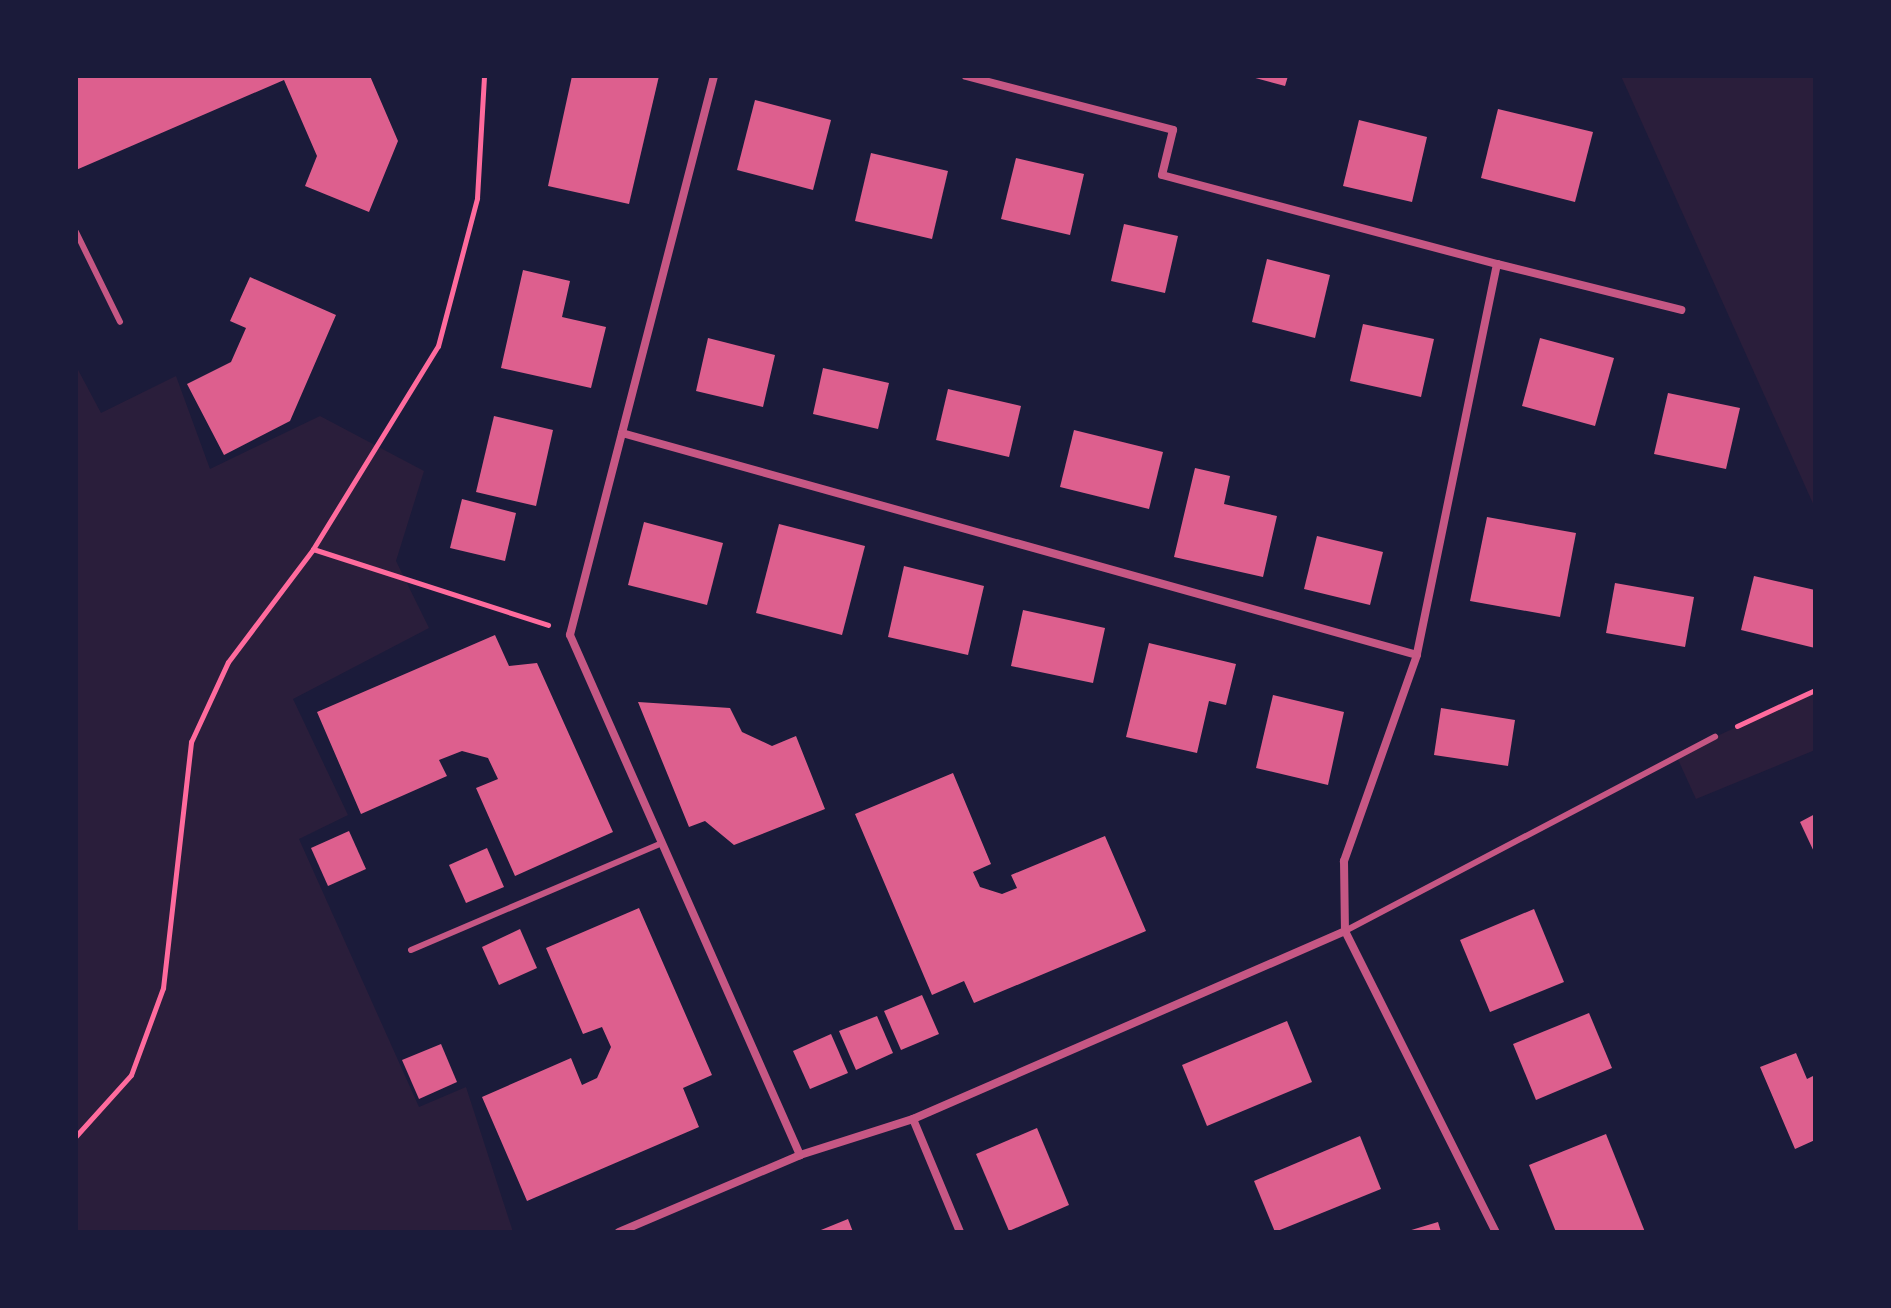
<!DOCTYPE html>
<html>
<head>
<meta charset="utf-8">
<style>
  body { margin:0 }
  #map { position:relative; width:1891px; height:1308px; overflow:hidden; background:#1b1b3a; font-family:Manrope,sans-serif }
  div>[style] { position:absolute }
  .green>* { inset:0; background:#2a1e3b }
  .building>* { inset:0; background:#dd5f8e }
  .path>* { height:5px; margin:-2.5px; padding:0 2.5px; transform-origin:2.5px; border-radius:2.5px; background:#ff6b9d }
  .service>* { height:6px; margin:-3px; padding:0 3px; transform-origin:3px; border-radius:3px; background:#c65784 }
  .minor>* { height:8px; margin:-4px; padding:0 4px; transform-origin:4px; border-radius:4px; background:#c65784 }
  span { translate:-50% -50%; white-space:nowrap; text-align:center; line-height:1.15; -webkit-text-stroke:6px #1b1b3a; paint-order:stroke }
  .frame { position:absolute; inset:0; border:78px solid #1b1b3a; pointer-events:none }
</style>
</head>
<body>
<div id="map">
  <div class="green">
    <div style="clip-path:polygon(1621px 76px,1815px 76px,1815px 508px)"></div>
    <div style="clip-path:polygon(76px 366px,101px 413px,176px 376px,210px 469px,320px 416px,424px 471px,396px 561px,429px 628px,293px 699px,348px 815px,299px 839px,419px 1107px,466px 1087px,513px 1232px,76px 1232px)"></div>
    <div style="clip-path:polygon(1815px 691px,1815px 750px,1696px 799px,1676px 755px)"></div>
  </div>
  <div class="building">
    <div style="clip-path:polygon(76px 76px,370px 76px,398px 141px,369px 212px,305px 186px,317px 156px,284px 80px,76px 170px)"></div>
    <div style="clip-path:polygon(572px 76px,659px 76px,629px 204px,548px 186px)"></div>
    <div style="clip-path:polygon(1248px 76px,1288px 76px,1285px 86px)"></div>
    <div style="clip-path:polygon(755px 100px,831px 120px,813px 190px,737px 170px)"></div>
    <div style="clip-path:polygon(1498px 109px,1593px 132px,1575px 202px,1481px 178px)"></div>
    <div style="clip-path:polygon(1359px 120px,1427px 137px,1412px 202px,1343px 186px)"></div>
    <div style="clip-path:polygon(871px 153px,948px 171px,932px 239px,855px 221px)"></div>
    <div style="clip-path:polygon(1016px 158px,1084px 174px,1070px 235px,1001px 219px)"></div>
    <div style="clip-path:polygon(1124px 224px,1178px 236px,1165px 293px,1111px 281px)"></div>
    <div style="clip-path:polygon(1267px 259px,1330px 275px,1315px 338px,1252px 322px)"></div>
    <div style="clip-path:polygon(523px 270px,570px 281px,562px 317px,606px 327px,591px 388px,501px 368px)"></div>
    <div style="clip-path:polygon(250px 277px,336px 315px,290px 421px,224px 455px,187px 384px,231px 362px,246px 328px,230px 321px)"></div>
    <div style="clip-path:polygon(1363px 324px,1434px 339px,1421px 397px,1350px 381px)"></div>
    <div style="clip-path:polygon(708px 338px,775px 355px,763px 407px,696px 391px)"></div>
    <div style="clip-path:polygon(1540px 338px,1614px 358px,1595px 426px,1522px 406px)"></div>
    <div style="clip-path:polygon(823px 368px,889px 383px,878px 429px,813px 414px)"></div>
    <div style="clip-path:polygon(948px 389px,1021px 406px,1009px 457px,936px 440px)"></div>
    <div style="clip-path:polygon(1668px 393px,1740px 408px,1726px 469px,1654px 454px)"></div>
    <div style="clip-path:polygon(494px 416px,553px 430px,536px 506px,476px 492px)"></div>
    <div style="clip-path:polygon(1074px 430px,1163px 452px,1149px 509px,1060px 487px)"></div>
    <div style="clip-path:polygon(1195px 468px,1230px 476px,1224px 504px,1277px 516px,1263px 577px,1174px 557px)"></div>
    <div style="clip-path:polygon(462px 499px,516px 513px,505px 561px,450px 548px)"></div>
    <div style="clip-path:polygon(1487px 517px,1576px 533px,1560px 617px,1470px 601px)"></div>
    <div style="clip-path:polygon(644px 522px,723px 543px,707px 605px,628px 585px)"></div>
    <div style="clip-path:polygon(779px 524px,865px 546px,842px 635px,756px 613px)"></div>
    <div style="clip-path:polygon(1317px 536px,1383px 552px,1370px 605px,1304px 589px)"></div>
    <div style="clip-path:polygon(904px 566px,984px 586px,968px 655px,888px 637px)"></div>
    <div style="clip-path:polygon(1754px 576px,1815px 590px,1815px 648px,1741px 630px)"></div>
    <div style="clip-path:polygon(1615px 583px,1694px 597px,1685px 647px,1606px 633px)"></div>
    <div style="clip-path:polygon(1023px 610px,1105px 628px,1093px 683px,1011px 666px)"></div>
    <div style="clip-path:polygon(495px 635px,509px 666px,537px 663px,613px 832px,515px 876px,476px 788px,498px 779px,488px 758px,462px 751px,439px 760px,447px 776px,361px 814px,317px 712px)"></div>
    <div style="clip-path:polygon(1149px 643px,1236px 664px,1226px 705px,1209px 701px,1197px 753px,1126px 737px)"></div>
    <div style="clip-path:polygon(1273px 695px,1344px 712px,1328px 785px,1256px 768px)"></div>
    <div style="clip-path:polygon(638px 702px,730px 708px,742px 732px,772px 746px,796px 736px,825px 809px,734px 845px,705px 821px,689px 827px)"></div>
    <div style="clip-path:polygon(1441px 708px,1515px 720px,1508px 766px,1434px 755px)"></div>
    <div style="clip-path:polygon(953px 773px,991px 864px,973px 872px,980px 887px,1002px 894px,1017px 888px,1011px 875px,1105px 836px,1146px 931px,974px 1003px,964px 981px,932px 995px,855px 814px)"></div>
    <div style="clip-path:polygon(1815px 814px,1815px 854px,1800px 822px)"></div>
    <div style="clip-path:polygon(349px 831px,366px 869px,328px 886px,311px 848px)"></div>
    <div style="clip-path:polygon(487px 848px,504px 887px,466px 903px,449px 865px)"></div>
    <div style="clip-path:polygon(639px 908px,712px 1075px,683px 1088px,699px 1127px,527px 1201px,482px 1097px,571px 1058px,582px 1085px,597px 1078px,611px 1047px,602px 1027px,583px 1034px,546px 948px)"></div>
    <div style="clip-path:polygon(1534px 909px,1564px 982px,1490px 1012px,1460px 940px)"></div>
    <div style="clip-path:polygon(520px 929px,537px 968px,499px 985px,482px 947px)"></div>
    <div style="clip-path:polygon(922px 995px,939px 1034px,901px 1050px,884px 1011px)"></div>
    <div style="clip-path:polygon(1589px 1013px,1612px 1068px,1536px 1100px,1513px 1044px)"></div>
    <div style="clip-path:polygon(877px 1016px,893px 1053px,856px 1070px,839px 1031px)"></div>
    <div style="clip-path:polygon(1287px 1021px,1312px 1082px,1207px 1126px,1182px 1065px)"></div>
    <div style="clip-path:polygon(831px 1034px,848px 1073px,810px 1089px,793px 1051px)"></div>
    <div style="clip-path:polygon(441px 1044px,457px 1082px,419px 1099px,402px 1060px)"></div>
    <div style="clip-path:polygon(1796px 1053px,1807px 1079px,1815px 1075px,1815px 1140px,1795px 1149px,1760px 1067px)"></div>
    <div style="clip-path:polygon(1037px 1128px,1069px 1205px,1009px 1231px,976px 1154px)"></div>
    <div style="clip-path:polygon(1606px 1134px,1645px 1232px,1556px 1232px,1529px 1165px)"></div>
    <div style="clip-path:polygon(1360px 1136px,1381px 1189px,1275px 1232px,1254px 1181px)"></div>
    <div style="clip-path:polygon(848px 1219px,853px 1232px,816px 1232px)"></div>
    <div style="clip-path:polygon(1438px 1222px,1441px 1232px,1409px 1232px,1408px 1231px)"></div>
  </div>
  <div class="path">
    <div style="left:313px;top:549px;width:247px;rotate:17.9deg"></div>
    <div style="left:1737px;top:726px;width:86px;rotate:-24.8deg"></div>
    <div style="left:76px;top:1136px;width:82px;rotate:-48deg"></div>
    <div style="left:131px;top:1075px;width:93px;rotate:-69.8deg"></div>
    <div style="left:163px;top:988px;width:248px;rotate:-83.5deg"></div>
    <div style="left:191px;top:742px;width:88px;rotate:-65.2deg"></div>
    <div style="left:228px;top:662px;width:141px;rotate:-53deg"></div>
    <div style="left:313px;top:549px;width:238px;rotate:-58.4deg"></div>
    <div style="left:438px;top:346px;width:153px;rotate:-75.2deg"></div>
    <div style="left:477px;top:198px;width:122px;rotate:-86.7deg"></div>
  </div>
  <div class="service">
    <div style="left:76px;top:232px;width:100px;rotate:63.9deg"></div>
    <div style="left:1345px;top:931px;width:418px;rotate:-27.7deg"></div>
    <div style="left:411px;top:950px;width:273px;rotate:-23.1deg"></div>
  </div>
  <div class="minor">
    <div style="left:714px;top:76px;width:577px;rotate:104.45deg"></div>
    <div style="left:570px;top:635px;width:569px;rotate:66.14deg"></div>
    <div style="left:966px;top:76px;width:214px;rotate:14.6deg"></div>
    <div style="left:1173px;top:130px;width:46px;rotate:103.7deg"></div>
    <div style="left:1162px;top:175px;width:347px;rotate:14.9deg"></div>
    <div style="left:1497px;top:264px;width:399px;rotate:101.6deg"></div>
    <div style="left:1417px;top:655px;width:219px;rotate:109.5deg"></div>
    <div style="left:1344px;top:861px;width:70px;rotate:89.2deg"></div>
    <div style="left:1497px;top:264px;width:190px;rotate:14deg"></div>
    <div style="left:622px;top:433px;width:825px;rotate:15.6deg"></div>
    <div style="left:913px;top:1119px;width:122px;rotate:67.4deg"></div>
    <div style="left:619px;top:1232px;width:197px;rotate:-23deg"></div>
    <div style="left:800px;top:1155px;width:119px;rotate:-17.7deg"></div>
    <div style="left:913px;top:1119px;width:471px;rotate:-23.5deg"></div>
    <div style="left:1345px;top:931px;width:337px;rotate:63.4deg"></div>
  </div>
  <div class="frame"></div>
</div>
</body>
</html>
